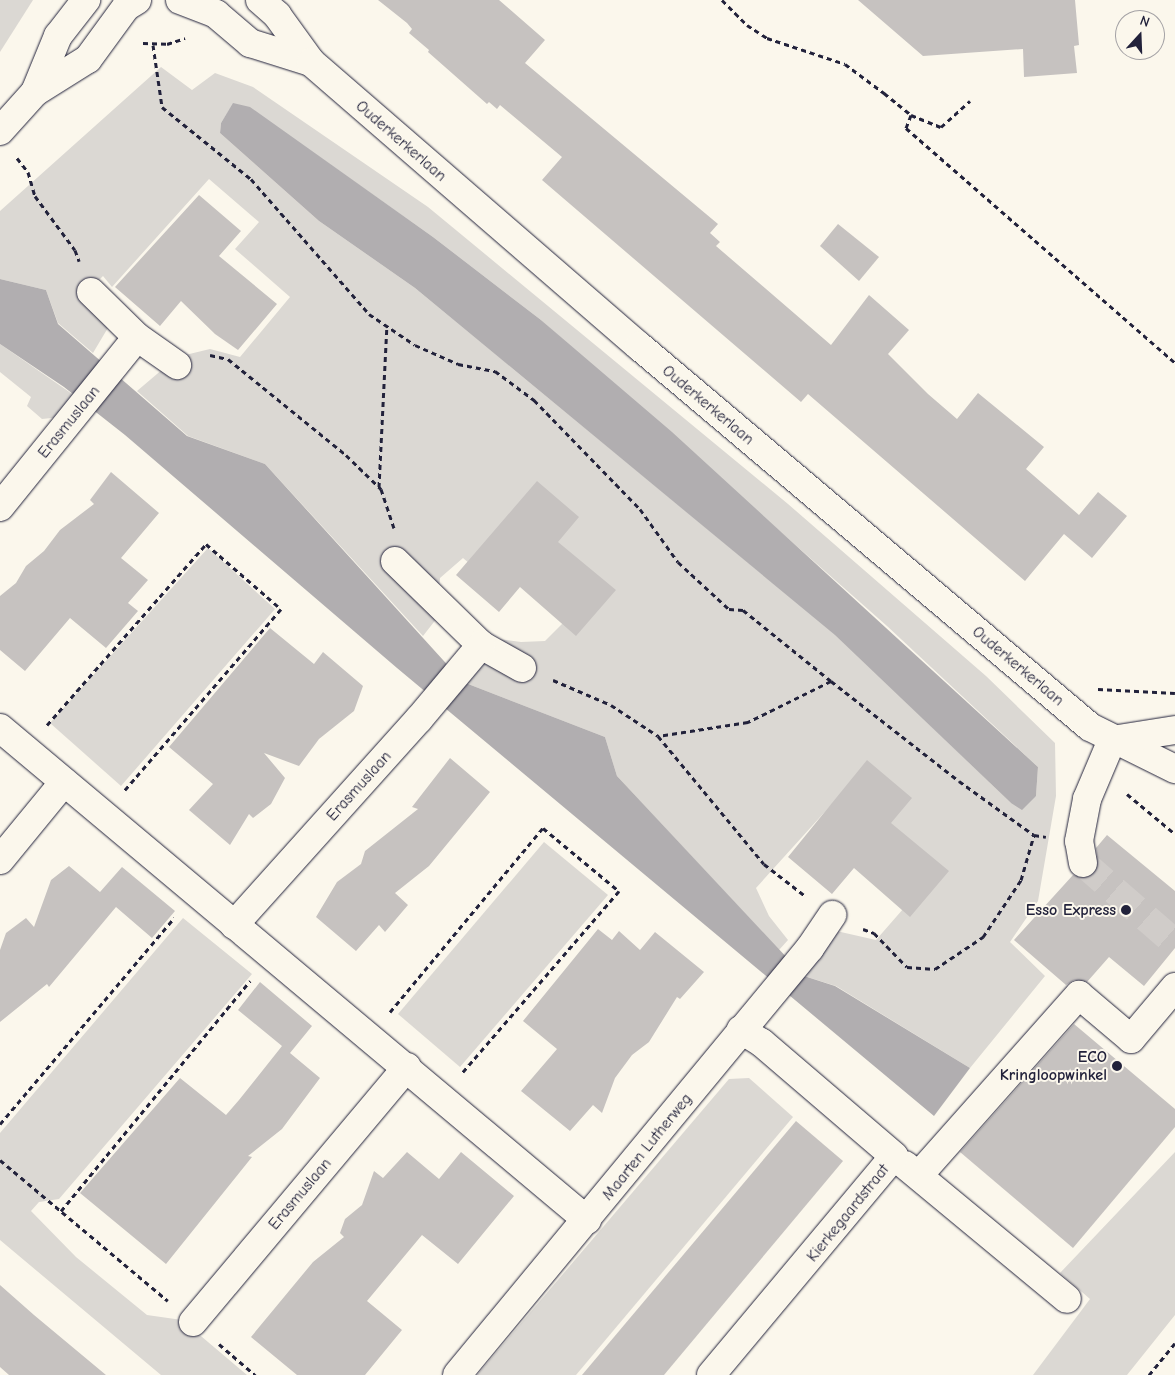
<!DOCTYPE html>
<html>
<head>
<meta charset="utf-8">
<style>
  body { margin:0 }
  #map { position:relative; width:1175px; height:1375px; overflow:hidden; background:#fbf7ec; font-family:"Comic Neue",sans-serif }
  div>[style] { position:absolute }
  .green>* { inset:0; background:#dbd8d3 }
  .water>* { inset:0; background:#b1aeb0 }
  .building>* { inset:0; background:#c6c2c0 }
  .minor-tunnel>* { height:28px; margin-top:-14px; transform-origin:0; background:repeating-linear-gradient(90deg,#d0ccc9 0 28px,transparent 0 42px) }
  .path>* { height:3px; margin-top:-1.5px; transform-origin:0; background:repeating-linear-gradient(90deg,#22223b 0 5px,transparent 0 9px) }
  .roads { filter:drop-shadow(0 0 1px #22223b) drop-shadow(0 0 1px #22223b) }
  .minor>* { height:28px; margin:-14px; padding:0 14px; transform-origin:14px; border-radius:14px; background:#fbf7ec }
  .dots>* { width:14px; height:14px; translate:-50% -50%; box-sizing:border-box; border:2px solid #fbf7ec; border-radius:50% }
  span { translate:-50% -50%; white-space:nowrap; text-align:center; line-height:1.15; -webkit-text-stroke:4px #fbf7ec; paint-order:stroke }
  .street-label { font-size:16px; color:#22223b }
  .poi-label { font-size:16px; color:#22223b; font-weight:700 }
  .right { translate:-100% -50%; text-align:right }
  .north { position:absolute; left:1115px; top:10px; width:50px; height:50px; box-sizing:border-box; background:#fbf7ec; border:1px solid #a4a2a5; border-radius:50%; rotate:20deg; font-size:14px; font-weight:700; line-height:20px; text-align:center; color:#22223b }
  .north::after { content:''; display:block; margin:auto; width:18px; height:22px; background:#22223b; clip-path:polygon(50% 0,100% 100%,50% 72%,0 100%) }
</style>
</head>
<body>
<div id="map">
  <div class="green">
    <div style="clip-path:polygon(0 0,33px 0,0 52px)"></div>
    <div style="clip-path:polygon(evenodd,161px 67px,192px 90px,215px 73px,253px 87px,428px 207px,788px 504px,986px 676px,1055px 743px,1056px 796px,1038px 901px,1010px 942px,1045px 976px,970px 1068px,836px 986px,804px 976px,832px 930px,876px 940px,938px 869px,882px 820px,869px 763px,756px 888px,769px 916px,788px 940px,779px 950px,617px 776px,605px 737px,463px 682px,490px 638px,521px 642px,545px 641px,572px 614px,523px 571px,504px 593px,463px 558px,440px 578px,437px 618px,423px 636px,265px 464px,188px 436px,137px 391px,177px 357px,210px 349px,240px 357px,290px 297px,235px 249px,259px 222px,209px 179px,112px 287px,103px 276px,85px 294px,112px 321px,93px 353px,58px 323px,46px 290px,0 279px,0 211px,161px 67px,233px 104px,250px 108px,433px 237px,541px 320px,887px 626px,1038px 767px,1036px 796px,1011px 803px,836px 635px,415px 288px,319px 221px,220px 133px,221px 123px,233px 104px)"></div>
    <div style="clip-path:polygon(0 344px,78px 398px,61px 417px,42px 419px,27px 406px,31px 397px,0 372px)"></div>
    <div style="clip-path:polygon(208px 548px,275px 609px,121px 786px,50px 723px)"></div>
    <div style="clip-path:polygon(544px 842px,608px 895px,460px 1067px,398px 1014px)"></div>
    <div style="clip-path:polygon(183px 918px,252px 974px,59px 1199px,39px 1202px,31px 1211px,76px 1257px,147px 1315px,182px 1320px,247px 1375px,161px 1375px,0 1240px,0 1133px)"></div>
    <div style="clip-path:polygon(749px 1078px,793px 1117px,576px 1375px,477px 1375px,729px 1079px)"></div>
    <div style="clip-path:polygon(1175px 1152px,1175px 1315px,1127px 1375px,1033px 1375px,1090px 1299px,1060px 1273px)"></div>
  </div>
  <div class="water">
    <div style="clip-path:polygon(233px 103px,250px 107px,433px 237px,541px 320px,672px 432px,1038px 767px,1036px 796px,1022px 810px,1011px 803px,835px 635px,415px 288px,319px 221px,220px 133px,221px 123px)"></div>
    <div style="clip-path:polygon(0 279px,46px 290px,58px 324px,187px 436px,265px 464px,463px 682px,605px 737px,617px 776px,804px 976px,835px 986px,970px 1068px,934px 1116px,397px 668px,125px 435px,64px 387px,0 344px)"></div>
  </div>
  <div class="building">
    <div style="clip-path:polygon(378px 0,499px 0,545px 40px,525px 63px,718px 224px,710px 233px,720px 242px,716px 246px,831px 345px,869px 295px,909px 330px,888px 354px,928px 394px,957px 419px,978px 393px,1044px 447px,1026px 469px,1079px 515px,1098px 492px,1127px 516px,1092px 558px,1064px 534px,1025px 581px,808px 394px,801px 402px,542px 180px,562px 157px,500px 105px,497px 109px,489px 102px,487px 104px,428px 52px,429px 50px,409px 33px,412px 29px,407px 23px)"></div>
    <div style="clip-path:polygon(858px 0,1075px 0,1079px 45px,1074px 46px,1077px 73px,1024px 77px,1023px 49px,923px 56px)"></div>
    <div style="clip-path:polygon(199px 195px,241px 231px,219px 256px,277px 304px,238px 350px,215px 334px,181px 301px,160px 326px,115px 287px)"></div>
    <div style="clip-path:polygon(838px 224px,879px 257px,859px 281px,820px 246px)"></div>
    <div style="clip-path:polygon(111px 472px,159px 513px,121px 558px,148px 580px,128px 603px,138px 611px,106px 648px,70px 618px,25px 671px,0 650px,0 596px,16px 583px,26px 566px,44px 551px,60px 530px,94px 504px,90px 500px)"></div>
    <div style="clip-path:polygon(537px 481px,579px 517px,558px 542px,616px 590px,576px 636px,520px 587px,499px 612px,456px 575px)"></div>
    <div style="clip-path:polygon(270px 628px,314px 664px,323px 652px,363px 686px,354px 711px,319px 739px,299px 766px,264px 753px,285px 778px,271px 804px,253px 818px,249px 814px,230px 845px,189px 810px,213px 784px,169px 747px)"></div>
    <div style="clip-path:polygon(450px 758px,490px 792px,429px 866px,395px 893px,408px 905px,385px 932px,379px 925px,356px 951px,316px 917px,337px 882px,361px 864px,365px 851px,418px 809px,412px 807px)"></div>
    <div style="clip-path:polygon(867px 760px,912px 798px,891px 823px,949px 871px,910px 917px,854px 868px,832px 894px,788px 857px)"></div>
    <div style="clip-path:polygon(1107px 835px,1175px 891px,1175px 948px,1144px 986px,1109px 957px,1087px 982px,1074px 980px,1066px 985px,1014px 940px,1073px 875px,1085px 878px,1093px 875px,1098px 868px,1096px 848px)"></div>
    <div style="clip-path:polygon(69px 866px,100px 892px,122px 867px,175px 911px,152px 938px,116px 907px,49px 987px,47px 984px,0 1022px,0 950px,6px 933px,26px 918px,34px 927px,51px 880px)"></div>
    <div style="clip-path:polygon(598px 929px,612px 940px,619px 931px,640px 950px,655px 932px,704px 972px,680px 999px,677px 997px,649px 1042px,632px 1055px,615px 1078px,602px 1113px,593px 1105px,570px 1131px,521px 1091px,557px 1049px,523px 1021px)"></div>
    <div style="clip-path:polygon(260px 982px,312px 1026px,290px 1053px,320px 1078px,282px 1129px,248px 1156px,252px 1157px,166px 1264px,80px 1193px,180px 1078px,226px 1115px,239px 1100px,282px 1046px,238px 1010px)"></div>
    <div style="clip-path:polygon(1074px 1024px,1175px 1109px,1175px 1127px,1073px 1248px,960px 1152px)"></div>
    <div style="clip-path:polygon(796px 1121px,843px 1161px,664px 1375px,582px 1375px)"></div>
    <div style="clip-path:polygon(407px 1152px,439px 1179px,461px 1152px,514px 1196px,458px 1264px,422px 1235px,367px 1301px,402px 1330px,365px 1375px,297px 1375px,251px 1337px,313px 1262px,344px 1237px,340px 1233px,345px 1219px,362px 1205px,374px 1171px,383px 1178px)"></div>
    <div style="clip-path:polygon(0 1285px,34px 1315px,106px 1375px,9px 1375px,0 1367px)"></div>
  </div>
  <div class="minor-tunnel">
    <div style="left:1083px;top:863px;width:122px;rotate:41deg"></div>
  </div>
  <div class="path">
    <div style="left:722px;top:0;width:35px;rotate:45deg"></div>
    <div style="left:747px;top:25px;width:24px;rotate:33deg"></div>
    <div style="left:767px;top:38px;width:82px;rotate:18.4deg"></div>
    <div style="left:845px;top:64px;width:49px;rotate:36.6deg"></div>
    <div style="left:884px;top:93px;width:35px;rotate:39deg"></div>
    <div style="left:911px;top:115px;width:14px;rotate:111deg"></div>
    <div style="left:906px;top:128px;width:357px;rotate:41.1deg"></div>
    <div style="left:143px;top:43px;width:24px;rotate:2deg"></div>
    <div style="left:167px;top:44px;width:19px;rotate:-18deg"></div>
    <div style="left:153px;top:45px;width:63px;rotate:81.7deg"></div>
    <div style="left:162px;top:107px;width:114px;rotate:39deg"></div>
    <div style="left:251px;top:179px;width:179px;rotate:48.8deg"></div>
    <div style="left:369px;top:314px;width:55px;rotate:34deg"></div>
    <div style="left:415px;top:345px;width:47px;rotate:23.8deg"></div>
    <div style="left:458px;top:364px;width:38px;rotate:11deg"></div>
    <div style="left:495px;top:371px;width:49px;rotate:36.6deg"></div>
    <div style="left:534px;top:400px;width:152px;rotate:45.8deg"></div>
    <div style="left:640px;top:509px;width:65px;rotate:54.4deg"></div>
    <div style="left:678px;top:562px;width:69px;rotate:42.7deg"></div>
    <div style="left:729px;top:609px;width:14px;rotate:4deg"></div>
    <div style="left:743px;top:610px;width:113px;rotate:38.9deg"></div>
    <div style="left:831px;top:681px;width:93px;rotate:153.7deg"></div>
    <div style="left:748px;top:722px;width:91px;rotate:171.2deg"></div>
    <div style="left:911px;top:115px;width:32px;rotate:22deg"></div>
    <div style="left:941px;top:127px;width:39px;rotate:-42deg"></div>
    <div style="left:17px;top:158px;width:18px;rotate:52deg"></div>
    <div style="left:28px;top:172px;width:25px;rotate:74deg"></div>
    <div style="left:35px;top:196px;width:67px;rotate:53.5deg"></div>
    <div style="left:75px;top:250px;width:12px;rotate:70deg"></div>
    <div style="left:210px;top:355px;width:18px;rotate:13deg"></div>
    <div style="left:228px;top:359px;width:152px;rotate:39.1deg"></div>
    <div style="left:346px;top:455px;width:49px;rotate:44.2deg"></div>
    <div style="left:381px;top:489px;width:41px;rotate:71.6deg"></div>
    <div style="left:379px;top:487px;width:161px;rotate:-87.2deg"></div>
    <div style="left:553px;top:680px;width:63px;rotate:23.3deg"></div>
    <div style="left:611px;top:705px;width:56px;rotate:33.4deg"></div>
    <div style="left:658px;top:736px;width:166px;rotate:50.4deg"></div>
    <div style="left:764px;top:864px;width:51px;rotate:37.8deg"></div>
    <div style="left:831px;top:681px;width:162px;rotate:38deg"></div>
    <div style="left:959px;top:781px;width:92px;rotate:35.8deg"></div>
    <div style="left:1098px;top:689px;width:77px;rotate:3deg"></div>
    <div style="left:47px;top:725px;width:241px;rotate:-48.7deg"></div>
    <div style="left:206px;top:544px;width:99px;rotate:40.9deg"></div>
    <div style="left:281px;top:609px;width:239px;rotate:130.8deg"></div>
    <div style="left:1127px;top:794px;width:62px;rotate:39.8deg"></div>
    <div style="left:863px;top:929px;width:12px;rotate:20deg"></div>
    <div style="left:874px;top:933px;width:47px;rotate:45.9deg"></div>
    <div style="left:907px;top:967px;width:28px;rotate:4deg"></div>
    <div style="left:935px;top:969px;width:58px;rotate:-33.7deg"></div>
    <div style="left:983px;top:937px;width:69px;rotate:-56.3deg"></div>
    <div style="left:1021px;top:880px;width:47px;rotate:-73.9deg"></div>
    <div style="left:1034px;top:835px;width:12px;rotate:9deg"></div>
    <div style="left:390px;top:1012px;width:239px;rotate:-50.3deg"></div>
    <div style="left:543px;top:828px;width:99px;rotate:39.7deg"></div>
    <div style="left:619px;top:891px;width:239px;rotate:130.8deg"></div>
    <div style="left:0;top:1124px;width:270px;rotate:-49.8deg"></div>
    <div style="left:0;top:1160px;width:219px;rotate:40deg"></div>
    <div style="left:61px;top:1211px;width:298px;rotate:-50.6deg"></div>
    <div style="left:219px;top:1344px;width:48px;rotate:40.7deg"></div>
    <div style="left:1149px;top:1375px;width:41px;rotate:-50.9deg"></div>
  </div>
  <div class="roads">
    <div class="minor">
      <div style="left:180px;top:0;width:39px;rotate:21deg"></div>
      <div style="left:216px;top:14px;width:45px;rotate:40.5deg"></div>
      <div style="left:250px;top:43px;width:64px;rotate:17.3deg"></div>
      <div style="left:260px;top:0;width:23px;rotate:41deg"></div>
      <div style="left:277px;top:15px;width:58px;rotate:54.1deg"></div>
      <div style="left:311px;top:62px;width:434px;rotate:40.9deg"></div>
      <div style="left:639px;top:346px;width:590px;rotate:40.19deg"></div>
      <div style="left:1090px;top:727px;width:95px;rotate:26.3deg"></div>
      <div style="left:35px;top:92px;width:61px;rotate:-67.7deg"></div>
      <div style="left:58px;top:36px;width:46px;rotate:-52.1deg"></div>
      <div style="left:0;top:131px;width:52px;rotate:-48.1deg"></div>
      <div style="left:35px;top:92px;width:62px;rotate:-31.9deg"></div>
      <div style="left:88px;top:59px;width:64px;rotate:-53.8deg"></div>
      <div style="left:126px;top:7px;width:13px;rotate:-32deg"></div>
      <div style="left:91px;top:292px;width:64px;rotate:44.4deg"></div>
      <div style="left:137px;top:337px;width:49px;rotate:35deg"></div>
      <div style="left:0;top:507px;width:218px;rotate:-51.1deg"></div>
      <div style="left:395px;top:561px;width:120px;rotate:44.3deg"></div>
      <div style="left:481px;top:645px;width:47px;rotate:29.3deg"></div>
      <div style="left:0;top:728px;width:766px;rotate:39.97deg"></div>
      <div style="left:1112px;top:740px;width:64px;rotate:-9deg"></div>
      <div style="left:0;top:860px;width:101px;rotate:-50.6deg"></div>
      <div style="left:1083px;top:863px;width:22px;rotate:-100deg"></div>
      <div style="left:1079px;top:841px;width:43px;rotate:-79.2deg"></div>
      <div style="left:1087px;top:799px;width:64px;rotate:-67deg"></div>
      <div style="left:234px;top:925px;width:277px;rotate:-48.1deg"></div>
      <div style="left:419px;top:719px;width:97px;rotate:-50deg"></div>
      <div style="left:905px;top:1165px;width:210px;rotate:39.6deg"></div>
      <div style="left:919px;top:1175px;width:241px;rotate:-48.4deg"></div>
      <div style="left:1079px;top:995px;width:68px;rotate:40.2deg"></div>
      <div style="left:1131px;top:1039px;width:68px;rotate:-49.8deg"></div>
      <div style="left:193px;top:1322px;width:333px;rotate:-50deg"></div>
      <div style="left:457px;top:1375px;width:554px;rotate:-50.42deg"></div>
      <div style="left:810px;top:948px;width:40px;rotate:-56deg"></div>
      <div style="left:711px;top:1375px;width:285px;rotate:-50.1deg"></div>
      <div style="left:894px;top:1156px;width:174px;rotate:-139.4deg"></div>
      <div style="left:762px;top:1043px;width:25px;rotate:-148deg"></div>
    </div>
  </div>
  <div class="dots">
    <div style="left:1126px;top:910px;background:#22223b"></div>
    <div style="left:1117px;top:1066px;background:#22223b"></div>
  </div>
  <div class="street-label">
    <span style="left:401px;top:141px;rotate:41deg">Ouderkerkerlaan</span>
    <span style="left:708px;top:405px;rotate:40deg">Ouderkerkerlaan</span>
    <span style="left:69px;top:422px;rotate:-51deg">Erasmuslaan</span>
    <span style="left:1018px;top:666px;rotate:40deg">Ouderkerkerlaan</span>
    <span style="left:359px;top:786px;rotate:-48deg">Erasmuslaan</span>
    <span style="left:647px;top:1147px;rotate:-51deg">Maarten Lutherweg</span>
    <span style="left:300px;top:1194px;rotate:-50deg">Erasmuslaan</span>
    <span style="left:848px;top:1213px;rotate:-51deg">Kierkegaardstraat</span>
  </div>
  <div class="poi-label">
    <span class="right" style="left:1116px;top:910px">Esso Express</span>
    <span class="right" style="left:1107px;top:1066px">ECO<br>Kringloopwinkel</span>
  </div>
  <div class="north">N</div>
</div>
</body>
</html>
